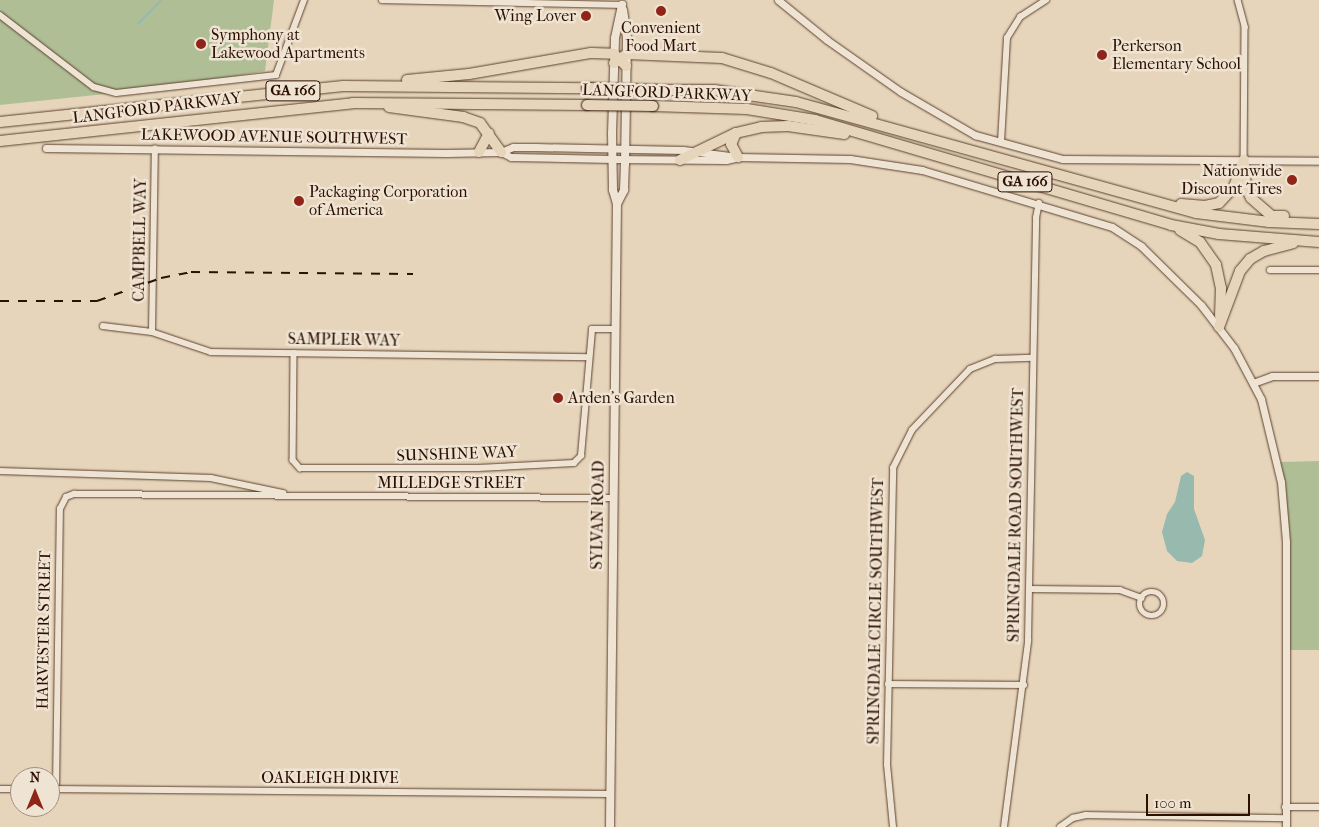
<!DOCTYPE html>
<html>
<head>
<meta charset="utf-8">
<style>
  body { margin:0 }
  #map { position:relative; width:1319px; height:827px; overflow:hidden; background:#e7d5bb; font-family:"IM FELL French Canon",serif }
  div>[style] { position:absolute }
  .green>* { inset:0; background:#afbe95 }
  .water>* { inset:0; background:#97b9ae }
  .stream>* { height:2px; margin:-1px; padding:0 1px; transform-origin:1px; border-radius:1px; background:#97b9ae }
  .roads { filter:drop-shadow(0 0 1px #5c412f) drop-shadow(0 0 1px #5c412f) }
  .minor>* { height:5.5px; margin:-2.75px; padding:0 2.75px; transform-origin:2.75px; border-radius:2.75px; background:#efe4d3 }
  .minor>.ring { margin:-2.75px; padding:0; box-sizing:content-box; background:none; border:5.5px solid #efe4d3; border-radius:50% }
  .tertiary>* { height:7px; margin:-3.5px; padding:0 3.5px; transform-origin:3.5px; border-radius:3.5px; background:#efe4d3 }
  .secondary>* { height:8px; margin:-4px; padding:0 4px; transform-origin:4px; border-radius:4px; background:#efe4d3 }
  .motorway>* { height:10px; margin:-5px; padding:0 5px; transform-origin:5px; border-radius:5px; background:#e7d5bb }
  .rail>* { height:2px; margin-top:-1px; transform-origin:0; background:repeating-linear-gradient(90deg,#2d1000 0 9px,transparent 0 18px) }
  .bridges { filter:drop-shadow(0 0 1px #2d1000) drop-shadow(0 0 1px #2d1000) }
  .motorway-bridge>* { height:10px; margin:-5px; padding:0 5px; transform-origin:5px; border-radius:5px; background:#e7d5bb }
  .dots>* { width:14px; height:14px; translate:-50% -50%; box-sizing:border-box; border:2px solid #efe4d3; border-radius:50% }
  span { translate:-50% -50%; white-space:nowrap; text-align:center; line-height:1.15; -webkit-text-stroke:5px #efe4d3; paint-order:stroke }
  .shield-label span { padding:1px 4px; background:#efe4d3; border:1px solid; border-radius:4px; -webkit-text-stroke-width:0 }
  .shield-label { font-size:15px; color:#2d1000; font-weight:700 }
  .poi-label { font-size:16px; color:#2d1000 }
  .right { translate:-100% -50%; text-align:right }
  .left { translate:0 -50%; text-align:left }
  .street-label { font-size:16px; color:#2d1000 }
  .north { position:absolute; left:10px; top:767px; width:50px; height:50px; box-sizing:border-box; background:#efe4d3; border:1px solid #a18f7f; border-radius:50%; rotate:0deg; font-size:14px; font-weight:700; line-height:20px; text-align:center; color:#2d1000 }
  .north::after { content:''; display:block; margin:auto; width:18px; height:22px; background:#8f2418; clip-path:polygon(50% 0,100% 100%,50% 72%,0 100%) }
  .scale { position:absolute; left:1146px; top:794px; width:104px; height:22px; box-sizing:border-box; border:2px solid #2d1000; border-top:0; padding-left:6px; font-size:15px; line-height:18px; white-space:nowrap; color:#2d1000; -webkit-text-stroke:4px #efe4d3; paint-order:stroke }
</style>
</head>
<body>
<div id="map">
  <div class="green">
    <div style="clip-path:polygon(0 0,274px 0,265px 71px,172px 87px,0 105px)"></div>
    <div style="clip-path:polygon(1319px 461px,1319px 650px,1290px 650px,1281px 462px)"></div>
  </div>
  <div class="water">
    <div style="clip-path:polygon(1187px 472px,1194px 476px,1194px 509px,1205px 540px,1202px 556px,1192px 563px,1177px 561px,1167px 551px,1162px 532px,1167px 514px,1175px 502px,1181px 476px)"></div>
  </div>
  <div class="stream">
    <div style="left:138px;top:24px;width:33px;rotate:-46deg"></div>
  </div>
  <div class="roads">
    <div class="minor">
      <div style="left:382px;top:0;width:240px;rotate:1.2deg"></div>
      <div style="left:1238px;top:0;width:28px;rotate:75deg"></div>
      <div style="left:1245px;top:27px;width:133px;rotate:90.4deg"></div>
      <div style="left:0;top:15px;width:118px;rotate:37.5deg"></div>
      <div style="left:94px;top:87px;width:23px;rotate:15deg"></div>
      <div style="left:116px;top:93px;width:161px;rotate:-6.4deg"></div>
      <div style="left:276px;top:75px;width:80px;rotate:-69.5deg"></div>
      <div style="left:1001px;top:142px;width:104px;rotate:-86.7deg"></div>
      <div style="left:1007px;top:38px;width:25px;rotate:-58deg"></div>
      <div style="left:1020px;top:17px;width:31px;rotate:-33deg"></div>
      <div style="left:1270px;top:270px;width:49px"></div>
      <div style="left:103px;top:326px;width:49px;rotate:7deg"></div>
      <div style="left:152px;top:332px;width:62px;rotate:18.7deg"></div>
      <div style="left:211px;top:352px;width:378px;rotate:0.8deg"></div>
      <div style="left:152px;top:332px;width:183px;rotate:-89.1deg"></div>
      <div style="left:294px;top:353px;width:107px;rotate:90.5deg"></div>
      <div style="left:293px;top:460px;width:11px;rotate:49deg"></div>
      <div style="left:300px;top:468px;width:178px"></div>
      <div style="left:478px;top:468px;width:96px;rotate:-3deg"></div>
      <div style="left:574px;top:463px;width:10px;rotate:-45deg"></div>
      <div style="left:581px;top:456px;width:127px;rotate:-85deg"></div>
      <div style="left:592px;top:329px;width:22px"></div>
      <div style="left:0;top:471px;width:211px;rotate:1.9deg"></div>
      <div style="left:211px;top:478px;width:74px;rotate:11.8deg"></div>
      <div style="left:1029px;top:589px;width:91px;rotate:0.6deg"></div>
      <div style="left:1120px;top:590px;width:23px;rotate:20deg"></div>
      <div class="ring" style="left:1140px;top:592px;width:18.5px;height:18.5px"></div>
      <div style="left:888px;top:684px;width:136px;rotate:0.4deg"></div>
      <div style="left:0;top:789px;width:20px"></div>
      <div style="left:50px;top:789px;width:559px;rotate:0.51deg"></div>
      <div style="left:56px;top:789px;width:280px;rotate:-89.2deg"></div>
      <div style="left:60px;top:509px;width:13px;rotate:-63deg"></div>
      <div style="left:66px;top:497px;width:9px;rotate:-21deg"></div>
      <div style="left:74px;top:494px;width:538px;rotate:0.43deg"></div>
      <div style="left:1285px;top:807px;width:34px"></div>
      <div style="left:893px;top:827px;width:62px;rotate:-95.5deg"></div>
      <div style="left:887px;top:765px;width:297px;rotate:-88.8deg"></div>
      <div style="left:893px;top:468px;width:42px;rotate:-63.4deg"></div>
      <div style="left:912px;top:430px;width:84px;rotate:-46.4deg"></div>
      <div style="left:970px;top:369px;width:27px;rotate:-22deg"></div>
      <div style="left:995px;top:359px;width:38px;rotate:-2deg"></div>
      <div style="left:1004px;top:827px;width:188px;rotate:-82.6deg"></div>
      <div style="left:1028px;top:641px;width:423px;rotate:-88.9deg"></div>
      <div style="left:1036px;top:218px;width:15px;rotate:-79deg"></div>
      <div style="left:1060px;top:827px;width:16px;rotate:-35deg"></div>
      <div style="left:1073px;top:818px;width:13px;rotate:-13deg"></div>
      <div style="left:1086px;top:815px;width:199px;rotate:0.9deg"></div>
    </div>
    <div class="tertiary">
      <div style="left:778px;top:0;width:63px;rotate:39.2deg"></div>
      <div style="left:827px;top:40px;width:90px;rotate:35.1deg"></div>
      <div style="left:901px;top:92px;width:86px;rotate:30.2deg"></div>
      <div style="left:975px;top:135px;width:91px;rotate:15.3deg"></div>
      <div style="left:1063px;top:159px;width:256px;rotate:0.4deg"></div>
      <div style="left:46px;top:148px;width:400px;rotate:0.7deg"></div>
      <div style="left:446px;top:153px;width:55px;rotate:-1deg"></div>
      <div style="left:501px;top:152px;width:13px;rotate:-23deg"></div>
      <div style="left:513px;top:147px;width:22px"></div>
      <div style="left:535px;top:147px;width:148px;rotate:1.2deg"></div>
      <div style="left:683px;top:150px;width:55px;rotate:7.3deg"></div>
      <div style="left:738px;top:157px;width:112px;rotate:1deg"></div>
      <div style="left:850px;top:159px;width:73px;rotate:8.7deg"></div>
      <div style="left:922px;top:170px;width:198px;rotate:16.7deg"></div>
      <div style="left:1112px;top:227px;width:35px;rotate:33deg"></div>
      <div style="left:1141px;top:246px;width:84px;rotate:44.5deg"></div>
      <div style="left:1201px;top:305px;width:54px;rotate:52.5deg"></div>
      <div style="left:1234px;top:348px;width:58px;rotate:62.1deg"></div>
      <div style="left:1261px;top:399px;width:85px;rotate:76.5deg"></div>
      <div style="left:1281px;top:482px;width:60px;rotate:85.2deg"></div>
      <div style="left:1286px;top:542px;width:285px;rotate:90deg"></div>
      <div style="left:501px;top:152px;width:11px;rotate:27deg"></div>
      <div style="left:511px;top:157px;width:101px;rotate:1.1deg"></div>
      <div style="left:612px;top:159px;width:114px;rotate:0.5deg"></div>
      <div style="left:726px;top:160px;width:9px;rotate:-13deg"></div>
      <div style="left:1253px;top:383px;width:20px;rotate:-20deg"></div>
      <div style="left:1272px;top:376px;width:47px"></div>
    </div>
    <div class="secondary">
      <div style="left:617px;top:204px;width:16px;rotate:-63deg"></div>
      <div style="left:624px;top:190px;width:26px;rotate:-88deg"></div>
      <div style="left:625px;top:164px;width:126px;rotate:-89.1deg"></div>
      <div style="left:627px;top:38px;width:28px;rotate:-98deg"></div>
      <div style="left:610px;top:827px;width:623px;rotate:-89.36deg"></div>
      <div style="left:617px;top:204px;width:15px;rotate:-106deg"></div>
      <div style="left:613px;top:190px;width:56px;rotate:-91deg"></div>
      <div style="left:612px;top:134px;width:96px;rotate:-88.2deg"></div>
      <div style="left:615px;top:38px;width:34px;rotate:-78deg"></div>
    </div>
    <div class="motorway">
      <div style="left:614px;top:63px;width:16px;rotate:-35deg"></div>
      <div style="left:627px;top:54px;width:95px;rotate:2.4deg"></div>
      <div style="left:722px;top:58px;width:51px;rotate:17deg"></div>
      <div style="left:771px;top:73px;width:110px;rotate:23.1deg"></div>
      <div style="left:407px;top:80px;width:62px;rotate:-5.5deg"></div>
      <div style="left:469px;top:74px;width:124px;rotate:-9.8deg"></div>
      <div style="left:591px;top:53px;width:23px;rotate:2deg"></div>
      <div style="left:614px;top:54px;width:17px;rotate:45deg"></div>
      <div style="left:655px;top:90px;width:59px"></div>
      <div style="left:714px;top:90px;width:83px;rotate:8.3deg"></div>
      <div style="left:796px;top:102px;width:415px;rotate:15.5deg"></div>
      <div style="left:1196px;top:213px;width:74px;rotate:7deg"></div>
      <div style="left:1269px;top:222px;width:50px;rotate:2.3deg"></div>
      <div style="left:653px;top:106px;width:94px;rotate:1.8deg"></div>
      <div style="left:747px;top:109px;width:69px;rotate:9.2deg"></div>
      <div style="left:815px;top:120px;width:371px;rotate:16.4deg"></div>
      <div style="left:1171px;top:225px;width:49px;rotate:10.6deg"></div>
      <div style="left:1219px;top:234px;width:100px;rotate:4.6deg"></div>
      <div style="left:389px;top:107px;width:75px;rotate:7.7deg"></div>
      <div style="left:463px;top:117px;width:18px;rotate:19deg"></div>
      <div style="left:480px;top:123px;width:36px;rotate:54deg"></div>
      <div style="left:0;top:122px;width:345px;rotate:-6deg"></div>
      <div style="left:343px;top:86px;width:244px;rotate:0.5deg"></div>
      <div style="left:736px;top:133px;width:12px;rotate:114deg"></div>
      <div style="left:731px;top:144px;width:15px;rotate:62deg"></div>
      <div style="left:0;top:141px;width:355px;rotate:-6.1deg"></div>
      <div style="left:353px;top:103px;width:234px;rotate:0.5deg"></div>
      <div style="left:479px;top:152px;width:21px;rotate:-62deg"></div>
      <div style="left:680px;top:160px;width:62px;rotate:-25.7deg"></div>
      <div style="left:736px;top:133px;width:26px;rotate:-13deg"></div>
      <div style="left:761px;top:127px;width:27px;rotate:-2deg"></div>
      <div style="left:788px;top:126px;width:57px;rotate:8.1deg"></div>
      <div style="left:1244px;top:164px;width:24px;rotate:85deg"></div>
      <div style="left:1246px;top:188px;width:11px;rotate:63deg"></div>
      <div style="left:1251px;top:198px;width:28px;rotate:41deg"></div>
      <div style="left:1272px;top:216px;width:12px"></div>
      <div style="left:1181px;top:204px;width:24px;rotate:5deg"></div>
      <div style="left:1205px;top:206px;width:14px;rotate:-12deg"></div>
      <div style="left:1219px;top:203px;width:22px;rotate:-47deg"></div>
      <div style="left:1234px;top:187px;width:29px;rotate:-70deg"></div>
      <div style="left:1180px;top:230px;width:23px;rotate:31deg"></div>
      <div style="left:1200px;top:242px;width:28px;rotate:55deg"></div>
      <div style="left:1216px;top:265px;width:24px;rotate:78deg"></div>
      <div style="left:1221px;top:288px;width:28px;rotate:92deg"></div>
      <div style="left:1219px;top:327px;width:60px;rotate:-69.4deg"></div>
      <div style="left:1240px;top:271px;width:16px;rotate:-50deg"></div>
      <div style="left:1250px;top:259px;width:16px;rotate:-30deg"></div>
      <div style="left:1264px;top:251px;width:30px;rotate:-15deg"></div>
    </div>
  </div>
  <div class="rail">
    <div style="left:0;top:301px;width:97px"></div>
    <div style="left:97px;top:301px;width:68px;rotate:-19.8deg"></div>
    <div style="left:161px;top:278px;width:31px;rotate:-11deg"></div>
    <div style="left:191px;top:272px;width:222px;rotate:0.5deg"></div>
  </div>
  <div class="bridges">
    <div class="motorway-bridge">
      <div style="left:587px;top:88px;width:68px;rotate:1.7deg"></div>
      <div style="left:587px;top:105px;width:66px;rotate:0.9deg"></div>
    </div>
  </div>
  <div class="dots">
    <div style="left:661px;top:11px;background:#8f2418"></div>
    <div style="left:586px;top:16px;background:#8f2418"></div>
    <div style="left:201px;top:44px;background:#8f2418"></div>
    <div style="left:1102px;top:55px;background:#8f2418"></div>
    <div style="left:1292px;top:180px;background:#8f2418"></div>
    <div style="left:299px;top:201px;background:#8f2418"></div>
    <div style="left:558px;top:398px;background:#8f2418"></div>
  </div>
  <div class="shield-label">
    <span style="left:293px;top:91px">GA 166</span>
    <span style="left:1025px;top:182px">GA 166</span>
  </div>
  <div class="poi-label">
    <span class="right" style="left:576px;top:16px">Wing Lover</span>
    <span style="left:661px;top:37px">Convenient<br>Food Mart</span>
    <span class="left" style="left:211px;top:44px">Symphony at<br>Lakewood Apartments</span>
    <span class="left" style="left:1112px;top:55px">Perkerson<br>Elementary School</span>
    <span class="right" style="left:1282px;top:180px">Nationwide<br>Discount Tires</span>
    <span class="left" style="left:309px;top:201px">Packaging Corporation<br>of America</span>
    <span class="left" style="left:568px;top:398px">Arden's Garden</span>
  </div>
  <div class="street-label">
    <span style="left:667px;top:93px;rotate:2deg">LANGFORD PARKWAY</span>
    <span style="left:157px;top:108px;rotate:-7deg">LANGFORD PARKWAY</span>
    <span style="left:274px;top:137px;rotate:1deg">LAKEWOOD AVENUE SOUTHWEST</span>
    <span style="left:140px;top:240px;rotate:-89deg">CAMPBELL WAY</span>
    <span style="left:344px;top:340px;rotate:1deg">SAMPLER WAY</span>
    <span style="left:457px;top:454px;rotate:-2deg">SUNSHINE WAY</span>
    <span style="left:451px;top:483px">MILLEDGE STREET</span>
    <span style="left:598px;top:515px;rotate:-89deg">SYLVAN ROAD</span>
    <span style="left:1016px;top:515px;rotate:-89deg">SPRINGDALE ROAD SOUTHWEST</span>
    <span style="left:876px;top:611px;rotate:-89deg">SPRINGDALE CIRCLE SOUTHWEST</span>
    <span style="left:44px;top:630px;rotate:-89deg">HARVESTER STREET</span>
    <span style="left:330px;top:778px">OAKLEIGH DRIVE</span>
  </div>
  <div class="north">N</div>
  <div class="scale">100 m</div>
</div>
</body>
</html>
